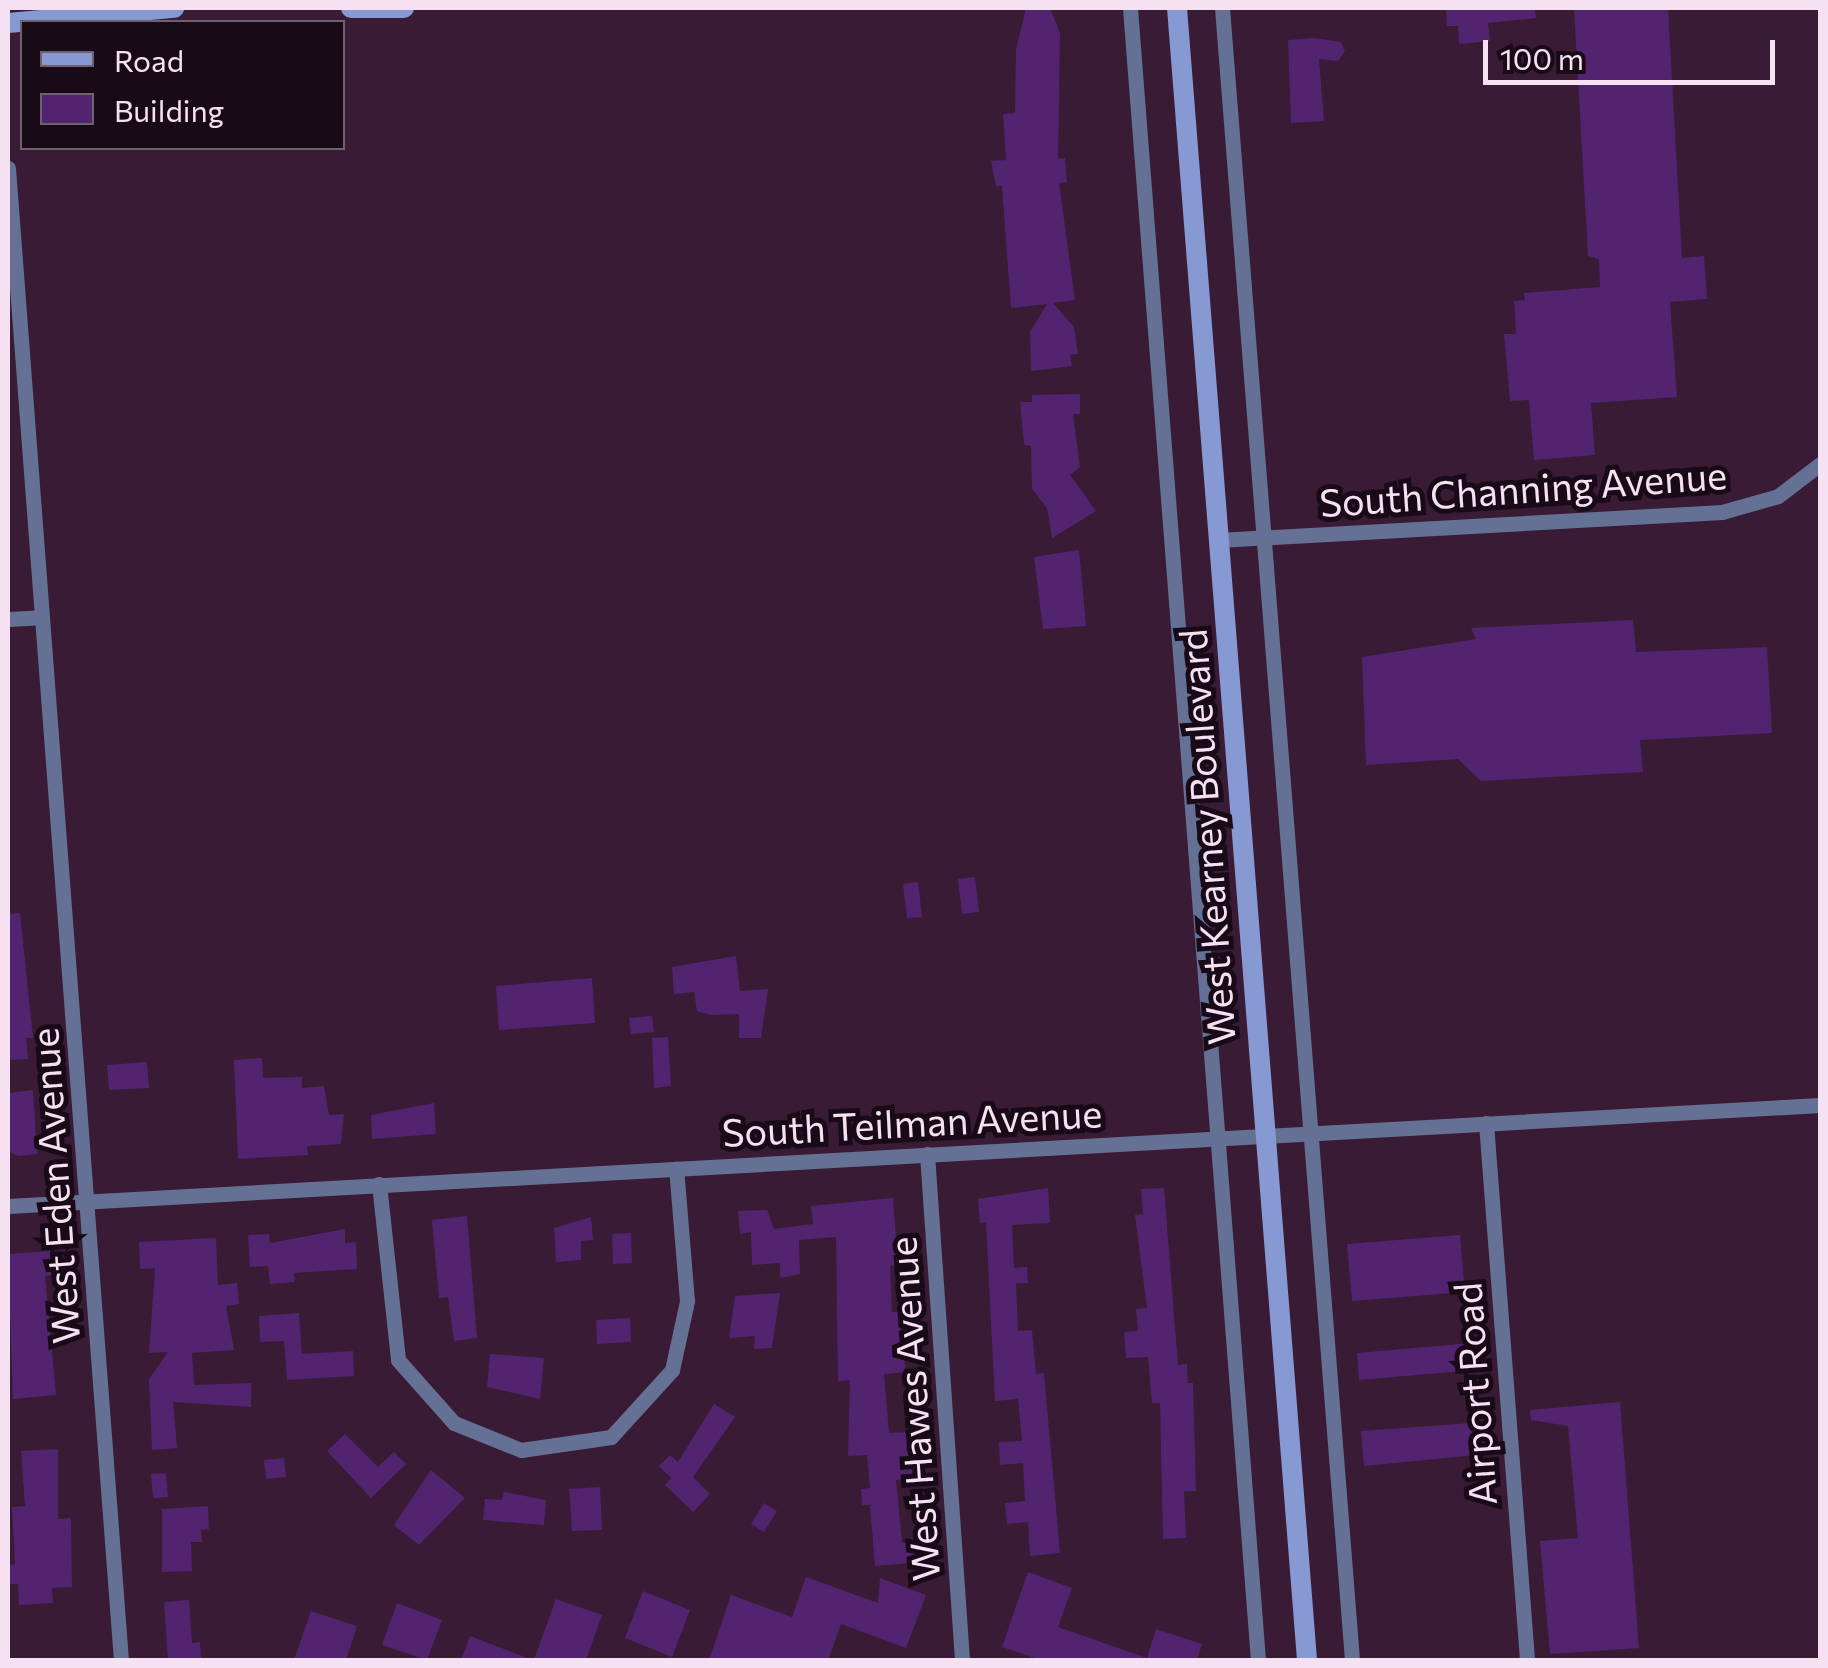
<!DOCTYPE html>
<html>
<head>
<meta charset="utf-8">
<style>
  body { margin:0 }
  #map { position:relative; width:1828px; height:1668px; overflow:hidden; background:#391b36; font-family:Commissioner,sans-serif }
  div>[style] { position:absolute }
  .building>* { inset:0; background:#52246f }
  .street>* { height:15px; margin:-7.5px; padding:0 7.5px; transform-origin:7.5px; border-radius:7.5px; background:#657194 }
  .secondary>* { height:20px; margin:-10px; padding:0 10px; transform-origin:10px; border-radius:10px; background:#8799d2 }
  span { translate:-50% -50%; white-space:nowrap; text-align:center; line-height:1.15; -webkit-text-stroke:10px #180b17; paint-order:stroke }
  .street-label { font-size:38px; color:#f5e1f2 }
  .frame { position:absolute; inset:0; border:10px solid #f5e1f2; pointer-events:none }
  .legend { position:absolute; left:20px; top:20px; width:325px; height:130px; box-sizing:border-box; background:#180b17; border:2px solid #70616f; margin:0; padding:12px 18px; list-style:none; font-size:30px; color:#f5e1f2 }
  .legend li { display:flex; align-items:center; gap:20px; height:50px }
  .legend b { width:50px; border:2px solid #70616f }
  .scale { position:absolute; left:1483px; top:40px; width:292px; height:45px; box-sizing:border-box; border:5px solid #f5e1f2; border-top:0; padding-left:12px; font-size:30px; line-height:35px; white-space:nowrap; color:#f5e1f2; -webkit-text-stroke:8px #180b17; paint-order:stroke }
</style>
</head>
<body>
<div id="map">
  <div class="building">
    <div style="clip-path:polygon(1026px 8px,1050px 8px,1060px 33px,1058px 159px,1065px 158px,1067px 182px,1059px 183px,1075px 300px,1053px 303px,1074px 327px,1078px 354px,1070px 355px,1072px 366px,1031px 371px,1030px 332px,1047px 304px,1011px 308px,1002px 186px,996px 186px,991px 161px,1006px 160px,1003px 114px,1015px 113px,1016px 50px)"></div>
    <div style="clip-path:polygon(1446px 8px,1535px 8px,1536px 18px,1488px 23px,1490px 41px,1459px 44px,1458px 26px,1447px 26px)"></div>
    <div style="clip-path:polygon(1574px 8px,1668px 8px,1682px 258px,1704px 256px,1707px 299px,1670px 302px,1677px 397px,1591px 403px,1595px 455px,1534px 460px,1529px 400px,1510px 401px,1504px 334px,1516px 334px,1514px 301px,1525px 300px,1524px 293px,1600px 287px,1599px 259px,1588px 256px)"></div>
    <div style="clip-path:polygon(1314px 38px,1341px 42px,1345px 51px,1338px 61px,1319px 59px,1324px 121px,1291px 123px,1288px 40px)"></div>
    <div style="clip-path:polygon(1080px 394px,1080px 414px,1073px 414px,1080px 467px,1070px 475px,1096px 511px,1052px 538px,1047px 508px,1032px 489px,1031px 446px,1024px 445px,1020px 402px,1032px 402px,1032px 395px)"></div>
    <div style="clip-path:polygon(1079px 550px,1086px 626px,1043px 629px,1034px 557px)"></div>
    <div style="clip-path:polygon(1633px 620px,1636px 652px,1767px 647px,1772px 733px,1640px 740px,1643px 772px,1481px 781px,1458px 759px,1366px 765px,1362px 657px,1476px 639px,1471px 628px)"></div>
    <div style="clip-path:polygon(975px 877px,979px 912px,962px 914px,958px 879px)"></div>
    <div style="clip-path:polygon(918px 882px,922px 917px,907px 918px,903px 884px)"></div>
    <div style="clip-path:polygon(20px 913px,33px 1038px,26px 1038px,28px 1059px,8px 1060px,8px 914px)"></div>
    <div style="clip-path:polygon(736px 956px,740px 991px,768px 989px,761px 1038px,739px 1038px,739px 1014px,711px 1015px,697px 1011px,694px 992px,674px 994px,672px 967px)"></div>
    <div style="clip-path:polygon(592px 978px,595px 1023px,499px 1030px,496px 986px)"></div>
    <div style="clip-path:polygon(652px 1016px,654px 1032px,631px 1034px,629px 1018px)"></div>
    <div style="clip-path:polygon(668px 1037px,671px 1086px,654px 1088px,652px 1038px)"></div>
    <div style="clip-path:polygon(262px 1058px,263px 1078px,302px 1077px,302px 1088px,324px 1086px,329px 1115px,344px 1114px,341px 1144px,307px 1146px,308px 1155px,238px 1159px,234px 1060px)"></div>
    <div style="clip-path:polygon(147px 1062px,149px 1088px,109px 1090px,107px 1065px)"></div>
    <div style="clip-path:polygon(33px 1090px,37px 1154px,18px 1156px,8px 1151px,8px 1093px)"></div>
    <div style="clip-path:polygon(434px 1103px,436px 1134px,372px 1139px,371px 1115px)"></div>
    <div style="clip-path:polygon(1048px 1188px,1050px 1223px,1012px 1225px,1014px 1268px,1027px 1267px,1028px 1283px,1016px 1283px,1018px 1331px,1032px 1330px,1036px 1374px,1044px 1373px,1060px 1553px,1030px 1556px,1028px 1522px,1007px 1524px,1005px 1503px,1025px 1501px,1023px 1463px,1000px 1465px,999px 1442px,1022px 1441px,1018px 1399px,995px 1401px,986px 1222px,980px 1223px,978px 1199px)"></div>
    <div style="clip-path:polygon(1164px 1188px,1178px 1365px,1187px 1364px,1188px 1383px,1193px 1383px,1196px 1491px,1184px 1491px,1186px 1538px,1163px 1539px,1160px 1403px,1152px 1403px,1148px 1357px,1126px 1358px,1124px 1332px,1138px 1331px,1136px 1309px,1147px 1308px,1135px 1215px,1143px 1214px,1141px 1189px)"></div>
    <div style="clip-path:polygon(893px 1198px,898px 1265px,890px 1266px,892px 1312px,898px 1312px,906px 1372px,884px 1374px,889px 1433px,909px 1432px,914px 1456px,916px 1478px,896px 1480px,902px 1543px,920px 1542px,922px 1562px,875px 1566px,870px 1505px,862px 1505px,861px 1489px,870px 1488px,867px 1455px,848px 1456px,850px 1380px,838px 1381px,836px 1237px,799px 1240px,800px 1274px,780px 1278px,780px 1263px,752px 1265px,751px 1232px,740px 1234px,738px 1211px,767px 1210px,774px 1229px,813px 1224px,811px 1206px)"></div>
    <div style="clip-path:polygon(467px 1216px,477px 1338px,454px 1341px,448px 1297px,439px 1298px,432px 1220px)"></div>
    <div style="clip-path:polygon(591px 1217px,593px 1240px,581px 1241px,581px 1260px,556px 1262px,554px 1228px)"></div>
    <div style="clip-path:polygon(345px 1229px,345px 1243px,356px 1242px,357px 1269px,294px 1273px,295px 1282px,270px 1284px,268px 1266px,250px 1267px,248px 1235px,269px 1234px,270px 1243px)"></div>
    <div style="clip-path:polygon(631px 1233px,632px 1263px,613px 1264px,612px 1234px)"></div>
    <div style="clip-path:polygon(1460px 1235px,1465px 1292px,1352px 1301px,1347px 1244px)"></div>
    <div style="clip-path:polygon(216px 1238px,218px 1285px,237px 1283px,239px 1304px,226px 1306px,234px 1350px,192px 1353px,194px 1385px,251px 1383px,251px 1407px,173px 1402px,177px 1448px,152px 1450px,149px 1379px,168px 1352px,149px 1353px,155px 1268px,140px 1269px,139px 1242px)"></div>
    <div style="clip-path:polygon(50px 1251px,51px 1275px,45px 1276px,56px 1395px,13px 1399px,8px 1254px)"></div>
    <div style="clip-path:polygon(780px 1293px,772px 1348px,754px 1349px,755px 1336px,729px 1338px,735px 1296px)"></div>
    <div style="clip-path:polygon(299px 1313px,302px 1354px,353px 1351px,354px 1376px,287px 1380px,284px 1341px,260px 1342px,259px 1316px)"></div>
    <div style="clip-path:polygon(630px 1318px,631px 1342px,597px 1344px,596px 1320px)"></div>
    <div style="clip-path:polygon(1472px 1343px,1474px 1370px,1359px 1380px,1357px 1353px)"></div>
    <div style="clip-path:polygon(490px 1354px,544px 1358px,540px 1399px,487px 1387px)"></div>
    <div style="clip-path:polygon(1620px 1402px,1639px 1648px,1550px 1654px,1540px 1541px,1578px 1538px,1568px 1426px,1531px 1420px,1530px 1410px)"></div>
    <div style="clip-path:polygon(714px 1404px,735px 1417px,693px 1477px,710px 1494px,693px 1512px,665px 1485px,671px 1478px,659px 1466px,670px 1455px,678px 1462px)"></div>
    <div style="clip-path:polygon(1484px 1422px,1486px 1454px,1364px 1466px,1361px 1431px)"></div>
    <div style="clip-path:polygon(345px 1434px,378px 1467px,394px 1452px,406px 1464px,371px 1498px,327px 1451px)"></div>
    <div style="clip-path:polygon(58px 1449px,58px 1519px,71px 1518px,72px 1587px,52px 1588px,53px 1603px,19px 1605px,18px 1584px,8px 1584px,8px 1565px,15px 1564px,12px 1507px,25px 1506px,21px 1451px)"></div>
    <div style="clip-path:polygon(284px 1458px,286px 1477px,266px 1479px,264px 1460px)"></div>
    <div style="clip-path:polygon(431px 1470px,465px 1498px,419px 1545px,394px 1525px)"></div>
    <div style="clip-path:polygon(166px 1473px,168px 1497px,153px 1498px,151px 1474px)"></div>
    <div style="clip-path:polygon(600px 1487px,602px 1530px,572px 1531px,569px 1489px)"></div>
    <div style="clip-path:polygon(504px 1492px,546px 1500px,544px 1525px,483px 1520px,485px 1499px,502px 1500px)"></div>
    <div style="clip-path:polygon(764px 1503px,777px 1511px,764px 1532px,751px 1524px)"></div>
    <div style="clip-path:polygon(208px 1506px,209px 1529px,201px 1530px,202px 1542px,191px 1542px,192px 1571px,162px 1572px,162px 1509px)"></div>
    <div style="clip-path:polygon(1028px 1572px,1072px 1588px,1058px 1627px,1147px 1658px,1156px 1629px,1202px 1644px,1197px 1660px,1041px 1660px,1002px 1647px)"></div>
    <div style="clip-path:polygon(806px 1577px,878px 1603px,880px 1578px,926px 1595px,906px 1648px,841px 1624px,828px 1660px,709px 1660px,731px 1595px,792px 1617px)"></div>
    <div style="clip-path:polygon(643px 1591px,690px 1610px,672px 1657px,625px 1638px)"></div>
    <div style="clip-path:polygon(556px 1599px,602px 1615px,586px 1660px,534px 1660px)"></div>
    <div style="clip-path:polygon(189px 1600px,192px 1643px,200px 1642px,201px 1660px,168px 1660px,164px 1602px)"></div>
    <div style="clip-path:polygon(397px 1603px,442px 1620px,427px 1660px,382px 1645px)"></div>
    <div style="clip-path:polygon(311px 1611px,357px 1626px,346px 1660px,294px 1660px)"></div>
    <div style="clip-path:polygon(470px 1636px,530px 1659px,529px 1660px,461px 1660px)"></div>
  </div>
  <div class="street">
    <div style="left:1130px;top:8px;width:1657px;rotate:85.57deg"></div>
    <div style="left:1222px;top:8px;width:1657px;rotate:85.5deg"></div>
    <div style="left:8px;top:168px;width:1496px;rotate:85.67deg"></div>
    <div style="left:1218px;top:540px;width:505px;rotate:-3.18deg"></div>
    <div style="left:1722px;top:512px;width:58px;rotate:-15.9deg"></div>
    <div style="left:1778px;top:496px;width:53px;rotate:-37.3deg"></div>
    <div style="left:8px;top:619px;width:33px;rotate:-3deg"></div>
    <div style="left:1486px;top:1123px;width:539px;rotate:85.63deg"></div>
    <div style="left:927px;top:1154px;width:507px;rotate:86.04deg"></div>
    <div style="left:379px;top:1184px;width:177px;rotate:83.8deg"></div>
    <div style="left:398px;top:1360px;width:84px;rotate:48.4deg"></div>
    <div style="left:454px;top:1423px;width:72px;rotate:21.9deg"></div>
    <div style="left:521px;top:1450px;width:91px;rotate:-8.2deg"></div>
    <div style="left:611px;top:1437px;width:91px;rotate:-47.7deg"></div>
    <div style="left:672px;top:1370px;width:71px;rotate:-77.7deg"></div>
    <div style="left:687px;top:1301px;width:133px;rotate:-94.7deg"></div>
    <div style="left:8px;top:1206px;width:1815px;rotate:-3.19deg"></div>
  </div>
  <div class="secondary">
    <div style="left:351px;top:8px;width:53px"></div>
    <div style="left:1177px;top:8px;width:1657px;rotate:85.5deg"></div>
    <div style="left:8px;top:23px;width:167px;rotate:-5.2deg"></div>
  </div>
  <div class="street-label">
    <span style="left:1523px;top:488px;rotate:-4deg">South Channing Avenue</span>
    <span style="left:1206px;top:837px;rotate:-94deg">West Kearney Boulevard</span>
    <span style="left:912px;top:1122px;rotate:-3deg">South Teilman Avenue</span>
    <span style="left:54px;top:1186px;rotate:-94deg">West Eden Avenue</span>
    <span style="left:1474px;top:1394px;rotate:-94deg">Airport Road</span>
    <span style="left:913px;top:1409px;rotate:-94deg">West Hawes Avenue</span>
  </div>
  <div class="frame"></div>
  <ul class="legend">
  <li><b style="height:12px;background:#8799d2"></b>Road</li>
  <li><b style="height:28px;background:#52246f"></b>Building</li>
  </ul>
  <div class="scale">100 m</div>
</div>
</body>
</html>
